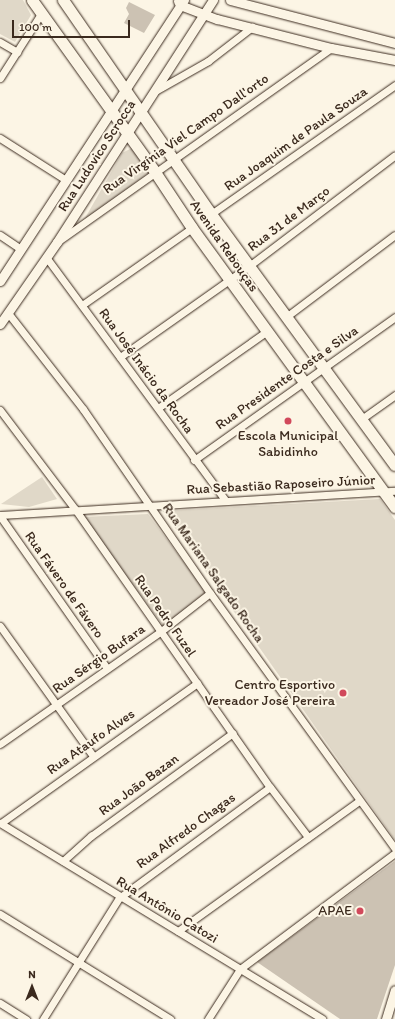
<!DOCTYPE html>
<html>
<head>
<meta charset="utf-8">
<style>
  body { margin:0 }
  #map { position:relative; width:395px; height:1019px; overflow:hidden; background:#fcf5e5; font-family:Itim,sans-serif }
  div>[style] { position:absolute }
  .green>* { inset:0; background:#e0d8c8 }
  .building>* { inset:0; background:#ccc2b3 }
  .roads { filter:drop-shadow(0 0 1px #3b2a1e) drop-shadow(0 0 1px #3b2a1e) }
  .minor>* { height:7px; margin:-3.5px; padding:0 3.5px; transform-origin:3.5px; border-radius:3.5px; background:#fcf5e5 }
  .tertiary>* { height:9px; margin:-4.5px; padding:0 4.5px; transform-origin:4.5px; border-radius:4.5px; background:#fcf5e5 }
  .primary>* { height:11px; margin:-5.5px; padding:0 5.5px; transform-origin:5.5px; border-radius:5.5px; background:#fcf5e5 }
  .dots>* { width:11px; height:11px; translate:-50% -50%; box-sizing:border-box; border:2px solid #fcf5e5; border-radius:50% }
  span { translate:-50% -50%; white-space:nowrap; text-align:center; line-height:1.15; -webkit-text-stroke:4px #fcf5e5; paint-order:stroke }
  .street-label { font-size:14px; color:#3b2a1e }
  .poi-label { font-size:14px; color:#3b2a1e }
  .right { translate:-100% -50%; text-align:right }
  .north { position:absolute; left:12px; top:967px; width:40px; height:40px; -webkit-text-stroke:3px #fcf5e5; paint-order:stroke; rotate:0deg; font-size:11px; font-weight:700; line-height:16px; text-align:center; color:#3b2a1e }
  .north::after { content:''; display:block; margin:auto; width:14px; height:18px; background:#3b2a1e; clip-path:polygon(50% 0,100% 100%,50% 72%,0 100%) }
  .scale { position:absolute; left:12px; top:20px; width:118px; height:18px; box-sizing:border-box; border:2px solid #3b2a1e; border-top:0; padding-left:5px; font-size:12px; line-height:14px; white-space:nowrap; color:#3b2a1e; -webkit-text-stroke:3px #fcf5e5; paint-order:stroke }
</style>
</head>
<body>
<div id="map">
  <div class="green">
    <div style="clip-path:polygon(0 0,23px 0,31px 15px,15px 42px,0 34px)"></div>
    <div style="clip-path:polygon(132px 148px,149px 173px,84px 220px,122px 153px)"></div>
    <div style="clip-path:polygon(42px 477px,57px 499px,29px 507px,1px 504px)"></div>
    <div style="clip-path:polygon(380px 499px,395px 520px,395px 840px,163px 511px)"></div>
    <div style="clip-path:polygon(148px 514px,206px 592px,164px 627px,83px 517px)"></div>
  </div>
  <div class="building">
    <div style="clip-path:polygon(129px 2px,155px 15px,144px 33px,124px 23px,129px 14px,126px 8px)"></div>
    <div style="clip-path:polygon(395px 861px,395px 965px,377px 1019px,340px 1019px,257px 962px)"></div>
  </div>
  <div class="roads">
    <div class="minor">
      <div style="left:0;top:42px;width:20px;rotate:30deg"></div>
      <div style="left:0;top:78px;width:76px;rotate:-57.4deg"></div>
      <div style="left:157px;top:90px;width:59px;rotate:-29.6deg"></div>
      <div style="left:208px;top:61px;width:56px;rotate:-37.7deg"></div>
      <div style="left:0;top:138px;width:78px;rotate:32.5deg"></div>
      <div style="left:211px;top:214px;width:225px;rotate:-35deg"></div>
      <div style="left:0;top:235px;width:25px;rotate:34deg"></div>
      <div style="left:60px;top:240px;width:332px;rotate:-35.3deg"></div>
      <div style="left:46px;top:257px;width:302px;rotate:53.6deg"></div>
      <div style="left:82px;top:305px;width:134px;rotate:-35deg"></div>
      <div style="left:8px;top:313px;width:122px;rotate:52deg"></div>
      <div style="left:83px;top:409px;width:224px;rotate:55.4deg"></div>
      <div style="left:210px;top:593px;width:316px;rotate:54.1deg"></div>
      <div style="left:286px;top:317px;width:136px;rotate:-37deg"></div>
      <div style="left:120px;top:357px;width:158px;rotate:-35.2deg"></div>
      <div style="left:249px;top:266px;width:183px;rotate:-37.2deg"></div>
      <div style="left:158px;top:408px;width:133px;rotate:-35.2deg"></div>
      <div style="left:0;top:410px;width:124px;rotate:52.9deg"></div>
      <div style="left:75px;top:509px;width:340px;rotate:55deg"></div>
      <div style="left:270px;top:787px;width:63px;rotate:52.8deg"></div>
      <div style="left:360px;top:420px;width:43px;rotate:-35.5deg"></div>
      <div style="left:194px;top:460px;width:247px;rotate:-35.4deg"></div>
      <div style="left:0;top:515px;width:396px;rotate:-3.5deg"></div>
      <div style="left:0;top:516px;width:186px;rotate:54.9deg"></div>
      <div style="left:0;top:626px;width:160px;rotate:54.4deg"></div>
      <div style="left:0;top:744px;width:195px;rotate:-35deg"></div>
      <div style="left:160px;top:632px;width:63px;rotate:-38deg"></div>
      <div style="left:0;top:823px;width:377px;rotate:31.3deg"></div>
      <div style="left:1px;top:823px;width:241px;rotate:-35.5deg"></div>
      <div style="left:63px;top:861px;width:38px;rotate:-42deg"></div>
      <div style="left:91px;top:836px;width:175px;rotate:-36deg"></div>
      <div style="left:0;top:914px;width:200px;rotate:31.7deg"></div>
      <div style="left:178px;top:931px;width:223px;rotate:-35.7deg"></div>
      <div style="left:0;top:1003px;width:31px;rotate:32deg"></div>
      <div style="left:43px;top:1019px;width:143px;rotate:-57.9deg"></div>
      <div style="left:119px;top:898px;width:187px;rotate:-36.3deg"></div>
      <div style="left:208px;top:1019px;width:59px;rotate:-57.4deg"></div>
      <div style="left:240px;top:969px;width:194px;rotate:-36.8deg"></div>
    </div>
    <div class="tertiary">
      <div style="left:230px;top:0;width:171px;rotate:14.6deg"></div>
      <div style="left:178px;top:1px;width:4px;rotate:63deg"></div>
      <div style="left:180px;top:5px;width:40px;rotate:21deg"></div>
      <div style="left:217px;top:19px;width:118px;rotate:14.3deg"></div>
      <div style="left:331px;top:48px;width:65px;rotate:10.6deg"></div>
      <div style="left:0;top:281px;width:336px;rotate:-56.8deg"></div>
      <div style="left:0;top:324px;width:100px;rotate:-55.2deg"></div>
      <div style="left:57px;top:242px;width:288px;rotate:-57.2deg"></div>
      <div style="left:386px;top:1019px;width:30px;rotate:-73deg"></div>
    </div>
    <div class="primary">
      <div style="left:32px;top:0;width:211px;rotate:54.4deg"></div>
      <div style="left:155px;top:172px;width:67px;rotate:56.5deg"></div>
      <div style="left:192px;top:228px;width:345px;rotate:54deg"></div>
      <div style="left:63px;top:0;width:260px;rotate:55.3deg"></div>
      <div style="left:211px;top:214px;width:311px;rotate:53.8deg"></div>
    </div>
  </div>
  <div class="dots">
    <div style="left:288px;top:421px;background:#d1495b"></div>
    <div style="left:343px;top:693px;background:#d1495b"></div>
    <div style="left:360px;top:911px;background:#d1495b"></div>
  </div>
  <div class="street-label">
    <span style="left:186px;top:134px;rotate:-35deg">Rua Virgínia Viel Campo Dall'orto</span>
    <span style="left:296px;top:139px;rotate:-35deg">Rua Joaquim de Paula Souza</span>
    <span style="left:97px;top:156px;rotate:-57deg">Rua Ludovico Scrocca</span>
    <span style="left:289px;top:219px;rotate:-37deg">Rua 31 de Março</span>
    <span style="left:224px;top:246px;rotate:55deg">Avenida Rebouças</span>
    <span style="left:146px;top:371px;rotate:54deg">Rua José Inácio da Rocha</span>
    <span style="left:287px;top:378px;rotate:-35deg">Rua Presidente Costa e Silva</span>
    <span style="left:281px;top:485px;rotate:-3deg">Rua Sebastião Raposeiro Júnior</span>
    <span style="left:213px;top:573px;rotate:55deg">Rua Mariana Salgado Rocha</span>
    <span style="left:64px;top:585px;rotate:55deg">Rua Fávero de Fávero</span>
    <span style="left:165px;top:616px;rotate:55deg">Rua Pedro Fuzel</span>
    <span style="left:99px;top:659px;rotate:-35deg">Rua Sérgio Bufara</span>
    <span style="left:91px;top:742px;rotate:-35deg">Rua Ataufo Alves</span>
    <span style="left:139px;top:785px;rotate:-36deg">Rua João Bazan</span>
    <span style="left:186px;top:831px;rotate:-36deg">Rua Alfredo Chagas</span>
    <span style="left:167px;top:910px;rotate:31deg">Rua Antônio Catozi</span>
  </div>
  <div class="poi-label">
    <span style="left:288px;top:444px">Escola Municipal<br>Sabidinho</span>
    <span class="right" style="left:335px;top:693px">Centro Esportivo<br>Vereador José Pereira</span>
    <span class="right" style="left:352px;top:911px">APAE</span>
  </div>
  <div class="north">N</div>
  <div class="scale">100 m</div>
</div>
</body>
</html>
